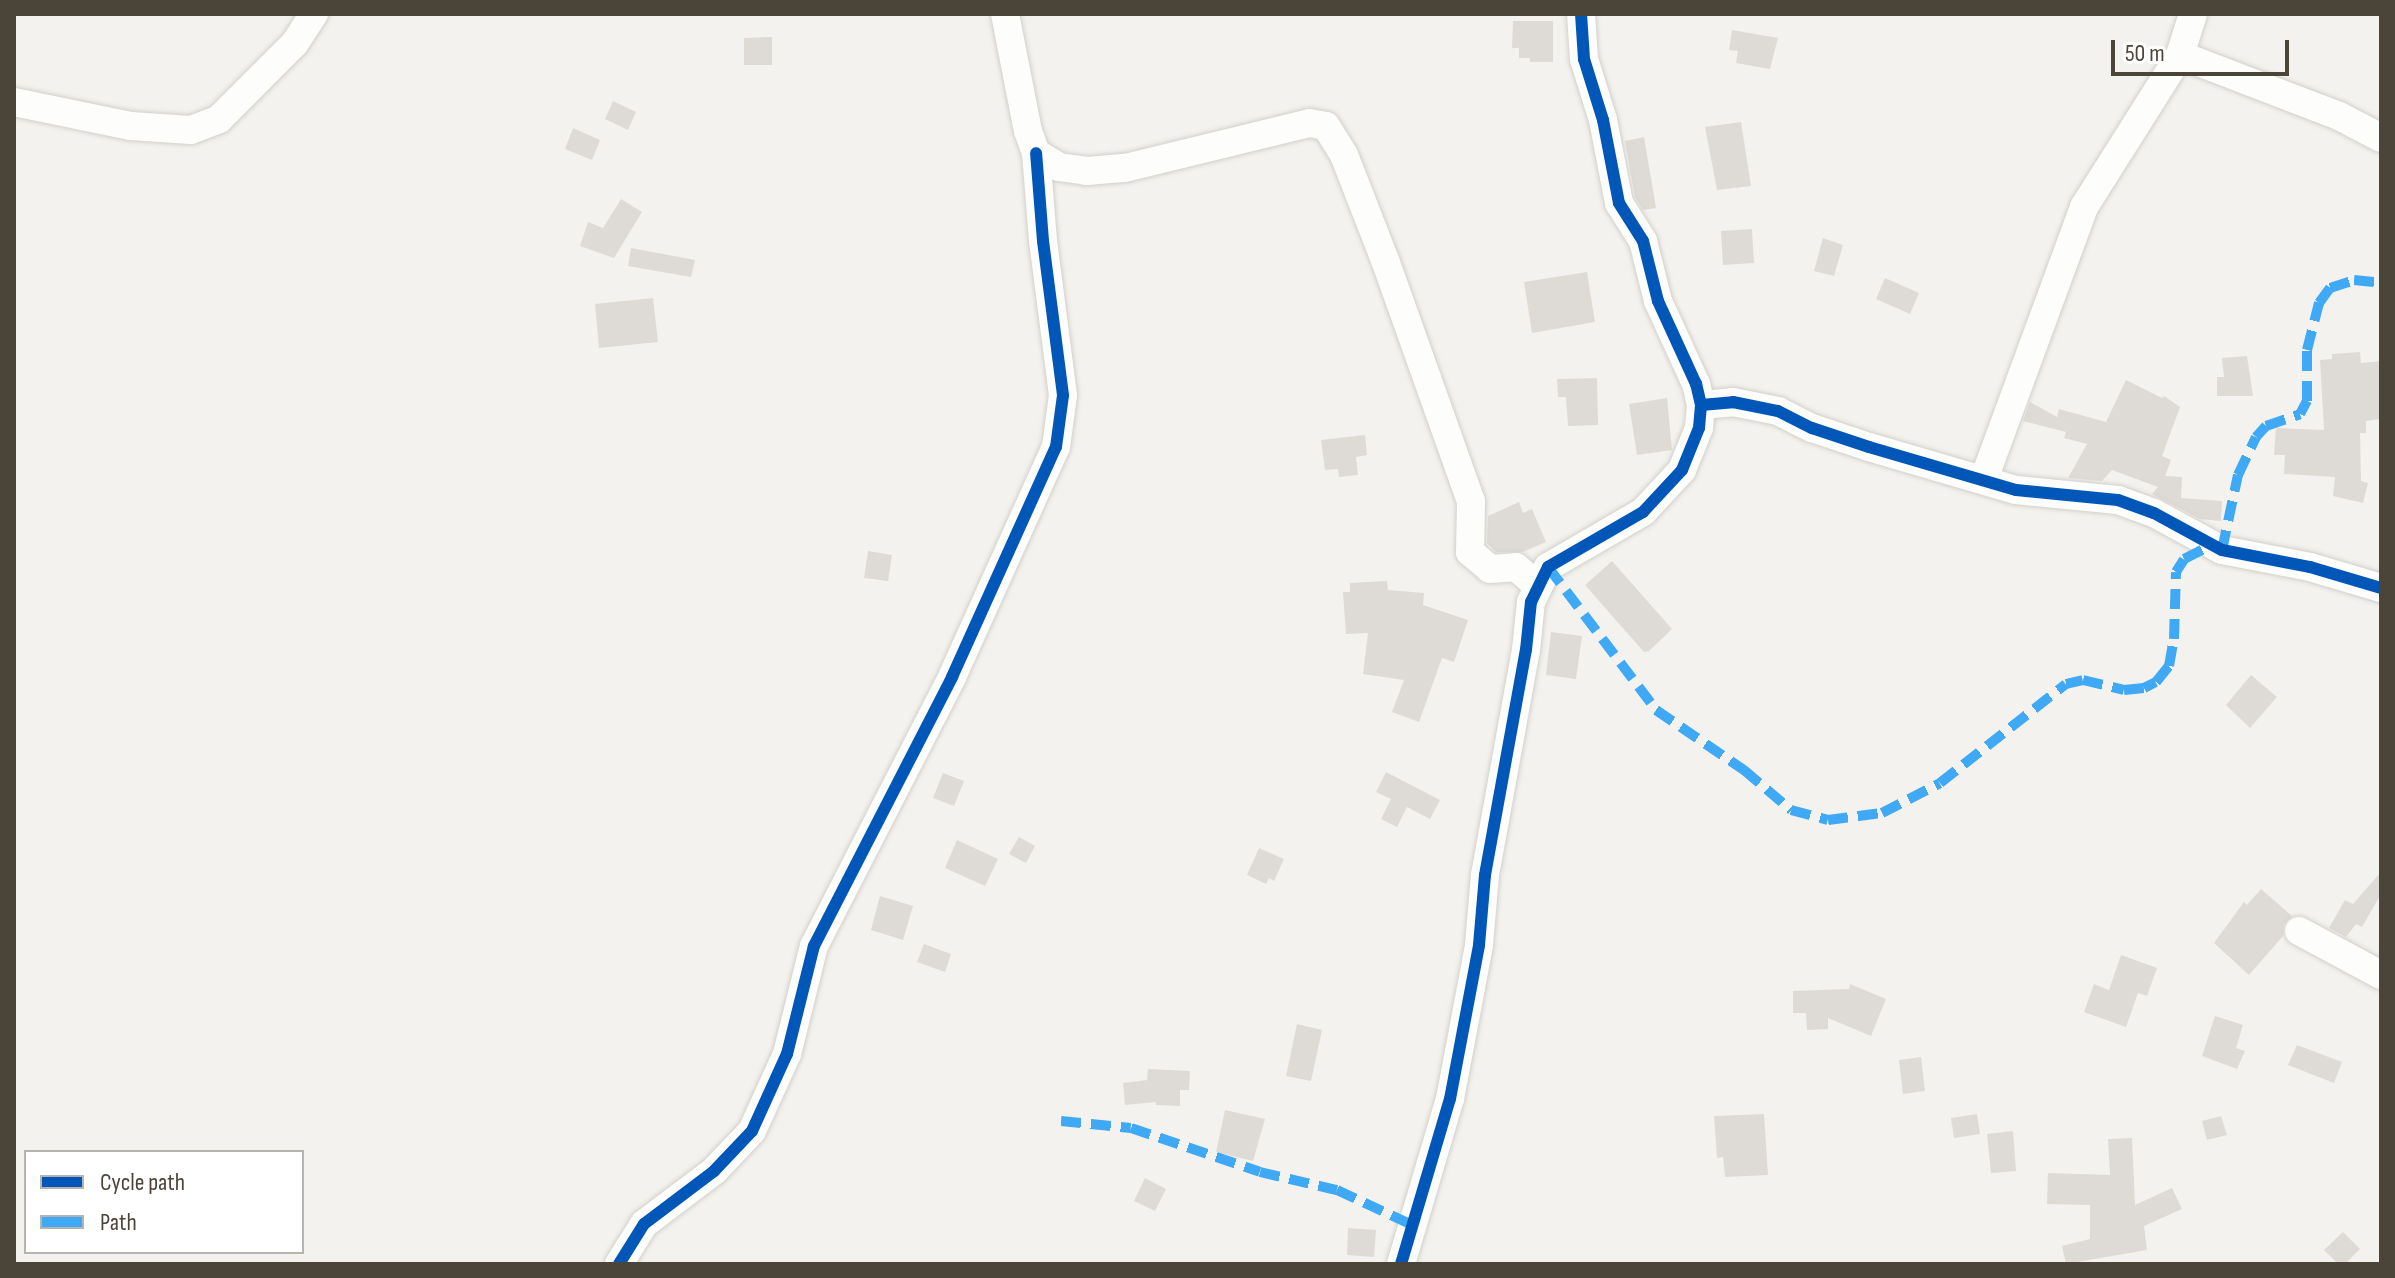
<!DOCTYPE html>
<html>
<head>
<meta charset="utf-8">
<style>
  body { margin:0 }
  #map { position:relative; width:2395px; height:1278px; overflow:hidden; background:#f4f2ee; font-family:"Sofia Sans Condensed",sans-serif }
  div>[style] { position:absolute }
  .building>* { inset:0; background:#dedbd6 }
  .roads { filter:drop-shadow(0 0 2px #d2d0cb) drop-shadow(0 0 2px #d2d0cb) }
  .minor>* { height:28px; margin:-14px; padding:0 14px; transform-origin:14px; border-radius:14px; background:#fdfdfc }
  .quiet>* { height:10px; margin-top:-5px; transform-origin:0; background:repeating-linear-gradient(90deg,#3fa9f5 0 20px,transparent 0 30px) }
  .cycleway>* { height:12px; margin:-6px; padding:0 6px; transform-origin:6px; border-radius:6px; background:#0057b8 }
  span { translate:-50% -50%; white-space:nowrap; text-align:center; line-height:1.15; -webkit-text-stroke:8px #fff; paint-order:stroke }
  .frame { position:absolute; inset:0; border:16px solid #4b4439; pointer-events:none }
  .legend { position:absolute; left:24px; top:1150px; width:280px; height:104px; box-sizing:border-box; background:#fff; border:2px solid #b7b4b0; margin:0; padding:10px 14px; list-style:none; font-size:24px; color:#4b4439 }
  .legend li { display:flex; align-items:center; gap:16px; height:40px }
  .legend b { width:40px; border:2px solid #b7b4b0 }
  .scale { position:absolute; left:2111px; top:40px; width:178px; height:36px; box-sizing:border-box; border:4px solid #4b4439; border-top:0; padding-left:10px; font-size:24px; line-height:28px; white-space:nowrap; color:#4b4439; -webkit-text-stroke:6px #fff; paint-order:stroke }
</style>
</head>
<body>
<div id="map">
  <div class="building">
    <div style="clip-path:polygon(1513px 21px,1553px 21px,1553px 62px,1530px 62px,1530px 58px,1519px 58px,1519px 48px,1512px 48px)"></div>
    <div style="clip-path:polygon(1732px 30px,1778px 38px,1770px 69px,1736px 63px,1738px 51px,1729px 50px)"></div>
    <div style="clip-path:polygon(772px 37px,772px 65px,744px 65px,744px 38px)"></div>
    <div style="clip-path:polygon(613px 101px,636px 112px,628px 130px,605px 119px)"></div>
    <div style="clip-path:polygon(1741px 122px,1751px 186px,1717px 190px,1705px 127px)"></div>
    <div style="clip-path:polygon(573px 128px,600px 140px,592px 160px,565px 149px)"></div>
    <div style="clip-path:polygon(1644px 137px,1656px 208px,1643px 210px,1635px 197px,1625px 141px)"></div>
    <div style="clip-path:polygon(621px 199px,642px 212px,614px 258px,580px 246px,588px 222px,603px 228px)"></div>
    <div style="clip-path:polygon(1752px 229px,1754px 263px,1723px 265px,1721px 231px)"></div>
    <div style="clip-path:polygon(1823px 238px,1843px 245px,1834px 276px,1814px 271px)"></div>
    <div style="clip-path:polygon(631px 248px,695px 260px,691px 277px,628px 266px)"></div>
    <div style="clip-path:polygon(1587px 272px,1595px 322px,1532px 333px,1524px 282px)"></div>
    <div style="clip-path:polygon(1885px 278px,1919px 293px,1910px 314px,1876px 299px)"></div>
    <div style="clip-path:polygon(653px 298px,658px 342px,599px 348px,595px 304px)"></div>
    <div style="clip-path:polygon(2360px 352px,2361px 363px,2381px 361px,2381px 419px,2366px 421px,2366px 433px,2360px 433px,2361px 481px,2368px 483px,2363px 503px,2333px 496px,2335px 477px,2284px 474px,2285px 455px,2274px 455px,2276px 428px,2324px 430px,2320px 360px,2332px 359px,2332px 354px)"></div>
    <div style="clip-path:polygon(2247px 356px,2253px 396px,2217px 396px,2217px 377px,2224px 377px,2222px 358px)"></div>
    <div style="clip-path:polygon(1597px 378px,1598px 425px,1568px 426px,1566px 397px,1558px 397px,1557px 379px)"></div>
    <div style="clip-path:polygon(2126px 380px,2162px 398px,2164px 396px,2180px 407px,2162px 456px,2171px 460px,2165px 476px,2182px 477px,2181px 498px,2222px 501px,2221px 521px,2200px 519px,2152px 494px,2158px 487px,2112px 470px,2102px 481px,2068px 478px,2087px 444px,2064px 438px,2066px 432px,2023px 421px,2030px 402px,2057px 417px,2059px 409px,2106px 422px)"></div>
    <div style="clip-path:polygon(1667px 398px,1672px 450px,1637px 455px,1629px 404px)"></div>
    <div style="clip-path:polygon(1365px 435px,1367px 455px,1356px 457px,1358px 475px,1339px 477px,1338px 469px,1325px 470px,1321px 440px)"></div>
    <div style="clip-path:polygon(1519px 502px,1523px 513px,1532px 509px,1546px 542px,1523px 552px,1496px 552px,1487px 543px,1488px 516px)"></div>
    <div style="clip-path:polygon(868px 551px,892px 555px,888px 581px,864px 578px)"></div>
    <div style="clip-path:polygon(1612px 561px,1672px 629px,1649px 651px,1644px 652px,1585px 585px)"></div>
    <div style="clip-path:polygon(1387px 581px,1388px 590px,1424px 593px,1423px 605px,1468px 620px,1454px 662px,1442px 658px,1419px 722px,1392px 712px,1404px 680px,1363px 674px,1368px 633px,1346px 634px,1343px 592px,1350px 592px,1350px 583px)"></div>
    <div style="clip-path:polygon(1551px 632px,1582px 636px,1576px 679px,1546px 675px)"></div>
    <div style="clip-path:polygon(2251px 675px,2277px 697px,2250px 728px,2226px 705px)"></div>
    <div style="clip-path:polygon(1386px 772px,1440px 800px,1430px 819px,1407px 807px,1397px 827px,1381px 819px,1391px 799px,1376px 792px)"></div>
    <div style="clip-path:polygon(943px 773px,964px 781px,954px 806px,933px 798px)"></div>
    <div style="clip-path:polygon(1019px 837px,1035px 846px,1026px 863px,1009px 854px)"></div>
    <div style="clip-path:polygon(957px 840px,998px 859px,985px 886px,945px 868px)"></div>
    <div style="clip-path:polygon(1259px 848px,1284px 859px,1274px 881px,1269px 878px,1266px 884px,1247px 875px)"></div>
    <div style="clip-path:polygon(2381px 872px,2381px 894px,2362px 927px,2356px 924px,2346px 937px,2329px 928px,2345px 900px,2353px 904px)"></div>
    <div style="clip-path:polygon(2261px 889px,2292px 916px,2284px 924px,2283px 936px,2249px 975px,2214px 943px,2244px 902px,2247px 905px)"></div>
    <div style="clip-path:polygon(880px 896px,913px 906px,903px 940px,871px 930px)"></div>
    <div style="clip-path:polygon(924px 944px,951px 954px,945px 972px,917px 962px)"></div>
    <div style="clip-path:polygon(2121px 955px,2157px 968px,2147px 996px,2138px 993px,2126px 1027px,2084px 1012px,2094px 984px,2109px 990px)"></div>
    <div style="clip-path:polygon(1850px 984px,1886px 999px,1871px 1036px,1828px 1018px,1828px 1029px,1807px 1030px,1806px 1013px,1793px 1013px,1793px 991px,1849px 989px)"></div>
    <div style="clip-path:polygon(2215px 1016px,2243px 1025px,2236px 1048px,2245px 1051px,2237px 1069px,2202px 1056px)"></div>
    <div style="clip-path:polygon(1297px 1024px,1322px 1030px,1311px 1081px,1286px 1076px)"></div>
    <div style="clip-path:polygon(2297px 1045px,2342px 1062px,2334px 1083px,2288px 1065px)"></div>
    <div style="clip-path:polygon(1921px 1057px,1925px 1091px,1903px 1094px,1899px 1060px)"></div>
    <div style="clip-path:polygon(1148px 1069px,1190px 1071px,1189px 1090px,1180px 1090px,1180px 1106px,1156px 1105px,1156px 1102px,1125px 1105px,1123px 1083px,1147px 1080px)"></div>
    <div style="clip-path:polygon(1225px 1110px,1265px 1119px,1253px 1161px,1216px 1152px)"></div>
    <div style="clip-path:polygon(1764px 1114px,1768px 1175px,1725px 1177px,1723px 1157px,1717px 1158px,1714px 1116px)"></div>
    <div style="clip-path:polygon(1977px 1114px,1980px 1134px,1954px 1138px,1951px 1118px)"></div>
    <div style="clip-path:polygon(2221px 1116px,2227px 1135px,2207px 1140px,2202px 1121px)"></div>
    <div style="clip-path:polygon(2013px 1131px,2016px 1171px,1991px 1173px,1987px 1134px)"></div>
    <div style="clip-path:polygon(2132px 1138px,2135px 1205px,2172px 1188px,2182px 1209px,2144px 1226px,2147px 1250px,2066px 1264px,2062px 1246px,2090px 1239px,2090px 1205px,2047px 1204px,2048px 1173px,2110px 1175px,2108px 1139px)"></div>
    <div style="clip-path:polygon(1145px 1178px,1166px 1189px,1155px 1211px,1134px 1201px)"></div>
    <div style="clip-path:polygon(1348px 1228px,1376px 1230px,1374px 1257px,1347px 1255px)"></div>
    <div style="clip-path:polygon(2343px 1232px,2360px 1249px,2345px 1264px,2338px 1264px,2324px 1250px)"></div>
  </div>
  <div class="roads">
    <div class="minor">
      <div style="left:1005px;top:14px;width:119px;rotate:78.9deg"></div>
      <div style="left:1028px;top:131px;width:23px;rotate:70deg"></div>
      <div style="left:1036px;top:153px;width:27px;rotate:31deg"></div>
      <div style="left:1059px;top:167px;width:28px;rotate:8deg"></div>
      <div style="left:1087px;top:171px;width:38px;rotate:-5deg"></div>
      <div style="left:1125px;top:168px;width:190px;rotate:-13.7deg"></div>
      <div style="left:1310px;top:123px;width:16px;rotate:11deg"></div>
      <div style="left:1326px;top:126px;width:34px;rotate:58deg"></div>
      <div style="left:1344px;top:155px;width:113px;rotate:68.7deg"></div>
      <div style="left:1385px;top:260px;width:256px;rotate:70.4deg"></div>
      <div style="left:1471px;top:501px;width:51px;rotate:91.1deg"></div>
      <div style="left:1470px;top:552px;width:26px;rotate:40deg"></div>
      <div style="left:1490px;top:569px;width:26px;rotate:-4deg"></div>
      <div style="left:1516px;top:567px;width:28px;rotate:41deg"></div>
      <div style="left:2180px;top:55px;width:170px;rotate:21deg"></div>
      <div style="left:2339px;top:116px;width:47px;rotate:27.6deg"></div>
      <div style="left:14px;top:102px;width:119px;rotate:11.6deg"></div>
      <div style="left:131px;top:126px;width:60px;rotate:3.8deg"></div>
      <div style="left:191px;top:130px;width:30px;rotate:-21deg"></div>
      <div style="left:219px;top:119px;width:107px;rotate:-45deg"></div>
      <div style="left:295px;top:43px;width:35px;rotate:-57deg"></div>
      <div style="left:1701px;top:405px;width:32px;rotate:-5deg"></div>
      <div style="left:1733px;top:402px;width:46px;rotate:11.3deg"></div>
      <div style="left:1778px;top:411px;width:38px;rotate:27deg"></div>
      <div style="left:1812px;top:428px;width:60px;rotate:18.4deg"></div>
      <div style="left:1869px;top:447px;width:153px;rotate:16.3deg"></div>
      <div style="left:2016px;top:490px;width:102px;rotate:5.6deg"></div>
      <div style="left:2118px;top:500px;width:38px;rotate:20deg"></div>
      <div style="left:2154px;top:513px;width:77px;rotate:28.6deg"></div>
      <div style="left:2222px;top:550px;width:90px;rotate:10.9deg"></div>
      <div style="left:2310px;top:567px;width:74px;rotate:16.5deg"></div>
      <div style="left:1984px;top:479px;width:290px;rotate:-69.8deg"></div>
      <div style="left:2084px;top:207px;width:180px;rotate:-57.7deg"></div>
      <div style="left:2180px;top:55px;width:43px;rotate:-72.4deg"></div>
      <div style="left:2299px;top:931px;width:93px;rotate:28.2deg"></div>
      <div style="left:619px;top:1264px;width:47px;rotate:-58deg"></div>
      <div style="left:644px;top:1224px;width:88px;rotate:-37.1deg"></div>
      <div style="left:714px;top:1171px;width:55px;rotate:-46.5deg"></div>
      <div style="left:752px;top:1131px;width:85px;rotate:-65.6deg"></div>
      <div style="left:787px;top:1054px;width:111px;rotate:-76deg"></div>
      <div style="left:814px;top:946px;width:302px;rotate:-62.8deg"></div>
      <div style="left:952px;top:677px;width:252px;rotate:-65.7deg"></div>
      <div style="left:1056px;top:447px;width:52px;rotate:-82.3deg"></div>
      <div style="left:1063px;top:395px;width:155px;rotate:-97.4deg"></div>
      <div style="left:1043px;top:241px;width:88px;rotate:-94.5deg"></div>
      <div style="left:1401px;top:1264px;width:172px;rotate:-73.5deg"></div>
      <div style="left:1450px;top:1099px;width:157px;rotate:-79.3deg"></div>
      <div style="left:1479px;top:945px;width:70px;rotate:-85.1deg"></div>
      <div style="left:1485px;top:875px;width:229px;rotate:-79.7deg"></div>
      <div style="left:1526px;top:650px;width:48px;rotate:-84.1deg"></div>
      <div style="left:1531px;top:602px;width:39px;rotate:-64deg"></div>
      <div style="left:1548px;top:567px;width:110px;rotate:-30.1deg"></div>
      <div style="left:1643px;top:512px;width:57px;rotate:-47.1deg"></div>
      <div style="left:1682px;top:470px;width:45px;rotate:-68deg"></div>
      <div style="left:1699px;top:428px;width:23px;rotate:-85deg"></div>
      <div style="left:1701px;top:405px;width:22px;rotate:-103deg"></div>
      <div style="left:1696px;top:384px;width:91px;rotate:-114.6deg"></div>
      <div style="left:1658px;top:301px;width:62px;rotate:-104deg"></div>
      <div style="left:1643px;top:241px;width:45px;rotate:-122.3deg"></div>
      <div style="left:1619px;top:203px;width:85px;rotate:-100.9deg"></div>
      <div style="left:1603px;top:120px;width:64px;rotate:-107.3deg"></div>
      <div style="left:1584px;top:59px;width:45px;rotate:-93.8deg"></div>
    </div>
  </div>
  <div class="quiet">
    <div style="left:2222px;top:550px;width:77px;rotate:-78deg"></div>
    <div style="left:2238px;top:475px;width:42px;rotate:-64.7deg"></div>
    <div style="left:2256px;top:437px;width:15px;rotate:-48deg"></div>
    <div style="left:2266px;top:426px;width:36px;rotate:-19deg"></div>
    <div style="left:2300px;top:414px;width:15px;rotate:-62deg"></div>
    <div style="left:2307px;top:401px;width:51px;rotate:-90deg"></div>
    <div style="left:2307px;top:350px;width:49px;rotate:-75.7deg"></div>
    <div style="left:2319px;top:303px;width:19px;rotate:-54deg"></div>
    <div style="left:2330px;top:288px;width:25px;rotate:-18deg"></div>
    <div style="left:2354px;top:280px;width:27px;rotate:6deg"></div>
    <div style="left:1548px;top:567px;width:179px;rotate:52.9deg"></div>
    <div style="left:1656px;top:710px;width:107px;rotate:34.3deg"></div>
    <div style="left:1744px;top:770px;width:62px;rotate:40.4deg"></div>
    <div style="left:1791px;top:810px;width:38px;rotate:15deg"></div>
    <div style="left:1828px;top:820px;width:54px;rotate:-7.4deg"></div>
    <div style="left:1882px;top:813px;width:65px;rotate:-27.3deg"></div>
    <div style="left:1940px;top:783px;width:160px;rotate:-38.2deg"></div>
    <div style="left:2066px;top:684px;width:17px;rotate:-13deg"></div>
    <div style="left:2083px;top:680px;width:42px;rotate:13.7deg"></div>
    <div style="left:2124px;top:690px;width:20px;rotate:-6deg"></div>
    <div style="left:2144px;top:688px;width:13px;rotate:-27deg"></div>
    <div style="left:2156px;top:682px;width:21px;rotate:-51deg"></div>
    <div style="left:2169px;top:666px;width:27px;rotate:-80deg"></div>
    <div style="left:2174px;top:639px;width:67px;rotate:-88.3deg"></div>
    <div style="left:2176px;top:572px;width:15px;rotate:-58deg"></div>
    <div style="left:2184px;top:559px;width:31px;rotate:-27deg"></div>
    <div style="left:1061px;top:1121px;width:70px;rotate:5.7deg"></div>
    <div style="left:1131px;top:1128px;width:136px;rotate:18.8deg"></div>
    <div style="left:1260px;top:1172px;width:79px;rotate:13.2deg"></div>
    <div style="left:1337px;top:1190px;width:83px;rotate:25deg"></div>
  </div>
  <div class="cycleway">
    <div style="left:1701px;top:405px;width:32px;rotate:-5deg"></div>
    <div style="left:1733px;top:402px;width:46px;rotate:11.3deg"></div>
    <div style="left:1778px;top:411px;width:38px;rotate:27deg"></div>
    <div style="left:1812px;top:428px;width:60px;rotate:18.4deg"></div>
    <div style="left:1869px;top:447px;width:153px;rotate:16.3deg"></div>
    <div style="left:2016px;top:490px;width:102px;rotate:5.6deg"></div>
    <div style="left:2118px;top:500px;width:38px;rotate:20deg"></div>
    <div style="left:2154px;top:513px;width:77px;rotate:28.6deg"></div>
    <div style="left:2222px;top:550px;width:90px;rotate:10.9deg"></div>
    <div style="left:2310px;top:567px;width:74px;rotate:16.5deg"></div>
    <div style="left:619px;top:1264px;width:47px;rotate:-58deg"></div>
    <div style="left:644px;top:1224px;width:88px;rotate:-37.1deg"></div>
    <div style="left:714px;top:1171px;width:55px;rotate:-46.5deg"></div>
    <div style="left:752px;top:1131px;width:85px;rotate:-65.6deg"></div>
    <div style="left:787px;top:1054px;width:111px;rotate:-76deg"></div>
    <div style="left:814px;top:946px;width:302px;rotate:-62.8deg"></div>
    <div style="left:952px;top:677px;width:252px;rotate:-65.7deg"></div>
    <div style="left:1056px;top:447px;width:52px;rotate:-82.3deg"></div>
    <div style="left:1063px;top:395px;width:155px;rotate:-97.4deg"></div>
    <div style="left:1043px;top:241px;width:88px;rotate:-94.5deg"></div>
    <div style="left:1401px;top:1264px;width:172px;rotate:-73.5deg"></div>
    <div style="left:1450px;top:1099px;width:157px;rotate:-79.3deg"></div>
    <div style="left:1479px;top:945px;width:70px;rotate:-85.1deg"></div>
    <div style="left:1485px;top:875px;width:229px;rotate:-79.7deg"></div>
    <div style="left:1526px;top:650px;width:48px;rotate:-84.1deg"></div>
    <div style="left:1531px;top:602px;width:39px;rotate:-64deg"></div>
    <div style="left:1548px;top:567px;width:110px;rotate:-30.1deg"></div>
    <div style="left:1643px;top:512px;width:57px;rotate:-47.1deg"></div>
    <div style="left:1682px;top:470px;width:45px;rotate:-68deg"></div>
    <div style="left:1699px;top:428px;width:23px;rotate:-85deg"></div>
    <div style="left:1701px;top:405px;width:22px;rotate:-103deg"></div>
    <div style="left:1696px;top:384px;width:91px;rotate:-114.6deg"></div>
    <div style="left:1658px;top:301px;width:62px;rotate:-104deg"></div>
    <div style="left:1643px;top:241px;width:45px;rotate:-122.3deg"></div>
    <div style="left:1619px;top:203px;width:85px;rotate:-100.9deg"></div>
    <div style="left:1603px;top:120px;width:64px;rotate:-107.3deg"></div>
    <div style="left:1584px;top:59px;width:45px;rotate:-93.8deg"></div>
  </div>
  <div class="frame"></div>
  <ul class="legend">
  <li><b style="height:10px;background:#0057b8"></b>Cycle path</li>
  <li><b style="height:10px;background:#3fa9f5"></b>Path</li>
  </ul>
  <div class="scale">50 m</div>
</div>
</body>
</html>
